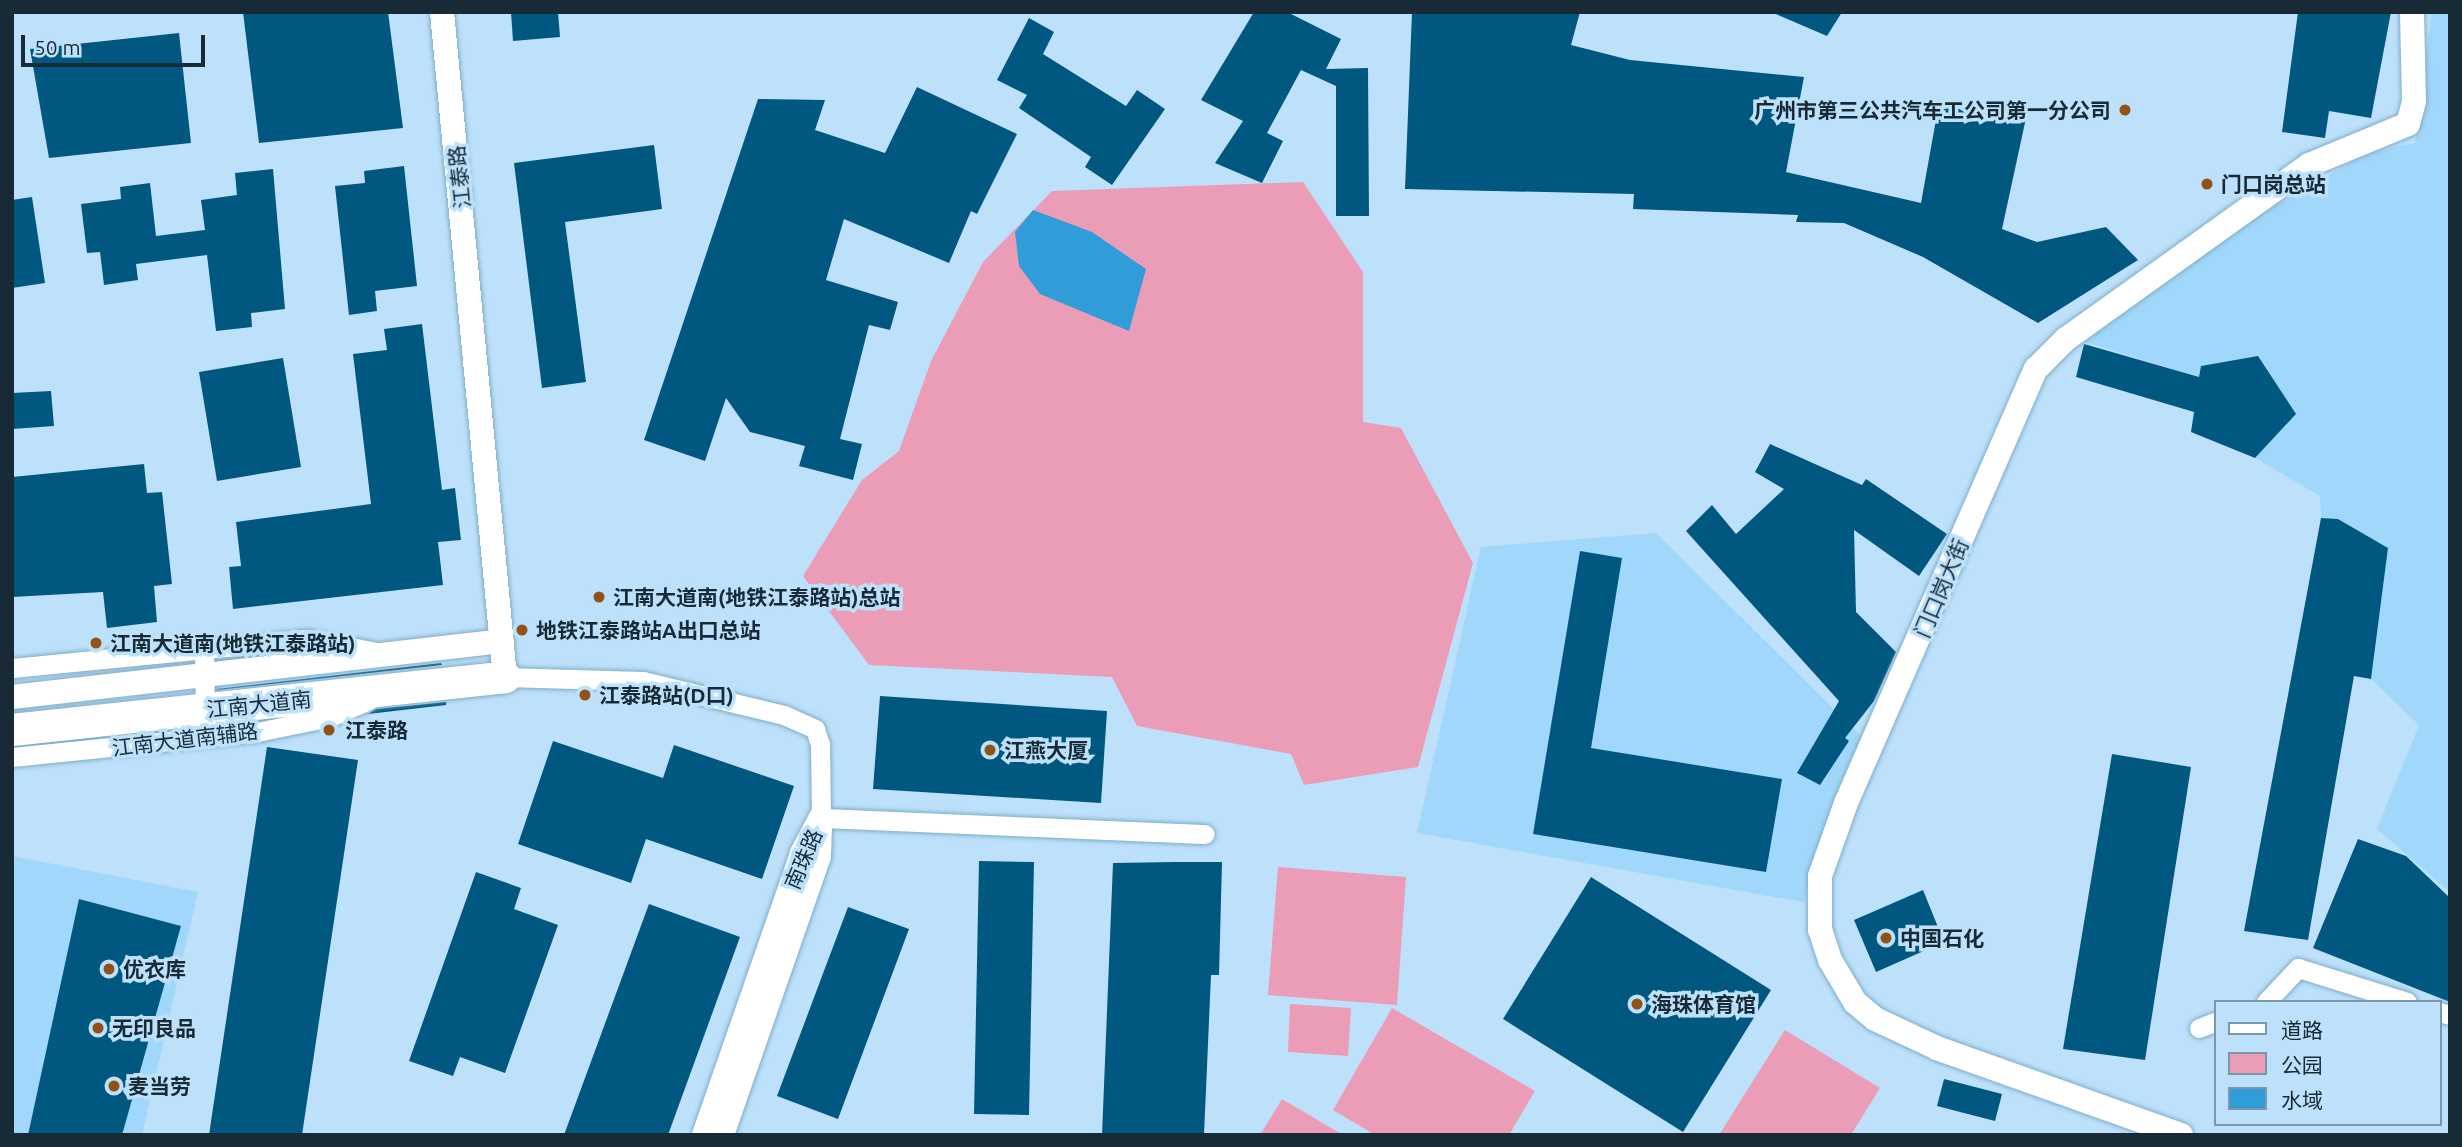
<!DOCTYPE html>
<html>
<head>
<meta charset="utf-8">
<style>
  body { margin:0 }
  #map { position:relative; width:2462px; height:1147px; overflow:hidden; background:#bde1fa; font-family:Ubuntu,"Noto Sans SC",sans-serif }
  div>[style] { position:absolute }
  .built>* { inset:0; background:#a1d7fa }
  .green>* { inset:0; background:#eb9db7 }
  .water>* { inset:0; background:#319dd8 }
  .building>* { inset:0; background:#00577f }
  .roads { filter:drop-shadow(0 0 2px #80adca) drop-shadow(0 0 2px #80adca) }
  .minor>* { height:19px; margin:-9.5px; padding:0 9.5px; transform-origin:9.5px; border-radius:9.5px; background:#fff }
  .tertiary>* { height:24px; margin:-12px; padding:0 12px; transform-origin:12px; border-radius:12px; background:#fff }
  .primary>* { height:32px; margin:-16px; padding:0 16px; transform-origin:16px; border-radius:16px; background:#fff }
  .dots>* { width:19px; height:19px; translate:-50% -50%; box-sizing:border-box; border:4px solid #bde1fa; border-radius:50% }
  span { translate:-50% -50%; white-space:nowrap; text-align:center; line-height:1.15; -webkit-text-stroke:7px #bde1fa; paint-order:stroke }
  .poi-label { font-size:21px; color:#182a35; font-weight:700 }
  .right { translate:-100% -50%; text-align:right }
  .left { translate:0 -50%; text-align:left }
  .street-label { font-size:21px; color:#182a35 }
  .frame { position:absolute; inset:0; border:14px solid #182a35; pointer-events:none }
  .legend { position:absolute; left:2214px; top:1000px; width:228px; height:126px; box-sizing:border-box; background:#bde1fa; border:2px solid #7b98ab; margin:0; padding:9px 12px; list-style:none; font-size:21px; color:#182a35 }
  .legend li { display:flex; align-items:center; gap:14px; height:35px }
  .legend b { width:35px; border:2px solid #7b98ab }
  .scale { position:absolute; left:21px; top:35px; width:184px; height:32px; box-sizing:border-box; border:4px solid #182a35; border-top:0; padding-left:9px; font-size:21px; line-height:24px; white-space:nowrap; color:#182a35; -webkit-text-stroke:5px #bde1fa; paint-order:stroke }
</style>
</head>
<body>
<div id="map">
  <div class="built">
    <div style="clip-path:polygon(2432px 12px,2450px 12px,2450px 892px,2377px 829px,2419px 725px,2371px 679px,2388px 548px,2339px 519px,2321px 518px,2320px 496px,2255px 458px,2296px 414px,2258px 356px,2201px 366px,2199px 377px,2085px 342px,2246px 223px,2368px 153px,2415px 143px)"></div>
    <div style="clip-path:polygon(1656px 533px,1864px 739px,1803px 902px,1417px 833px,1481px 547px)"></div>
    <div style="clip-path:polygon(12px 856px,198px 892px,142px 1135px,12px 1135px)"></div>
  </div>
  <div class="green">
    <div style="clip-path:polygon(1303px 182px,1363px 272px,1363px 422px,1401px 428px,1473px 563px,1418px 767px,1304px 785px,1291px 754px,1137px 726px,1112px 677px,869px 665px,803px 576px,862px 480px,899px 451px,931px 361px,983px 262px,1052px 191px)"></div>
    <div style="clip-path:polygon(1278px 867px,1406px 877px,1397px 1005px,1268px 995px)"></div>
    <div style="clip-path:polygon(1290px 1004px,1351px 1008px,1348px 1056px,1288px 1052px)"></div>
    <div style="clip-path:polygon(1392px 1008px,1535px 1091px,1509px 1135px,1375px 1135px,1333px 1110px)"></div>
    <div style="clip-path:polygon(1785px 1030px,1880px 1088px,1851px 1135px,1719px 1135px)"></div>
    <div style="clip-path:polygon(1282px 1099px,1343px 1135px,1260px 1135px)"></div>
  </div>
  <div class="water">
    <div style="clip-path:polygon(1033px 210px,1092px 232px,1146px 269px,1129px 331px,1040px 294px,1019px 266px,1015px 232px)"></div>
  </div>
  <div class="building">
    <div style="clip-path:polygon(243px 12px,388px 12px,403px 128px,259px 143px)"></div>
    <div style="clip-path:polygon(511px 12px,558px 12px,560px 37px,513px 41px)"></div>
    <div style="clip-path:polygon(1254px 12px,1287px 12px,1341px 39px,1326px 69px,1368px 68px,1369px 216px,1336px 216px,1336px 86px,1301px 70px,1267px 133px,1283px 141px,1262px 183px,1215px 163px,1243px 121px,1201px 100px)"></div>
    <div style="clip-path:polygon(1412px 12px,1580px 12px,1571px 45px,1630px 60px,1804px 77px,1786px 172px,1921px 203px,1939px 103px,2026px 118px,2002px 229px,2037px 242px,2106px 227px,2138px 260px,2038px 323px,1923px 257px,1844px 223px,1796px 222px,1798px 215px,1633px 209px,1634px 194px,1405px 189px)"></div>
    <div style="clip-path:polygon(1771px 12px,1842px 12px,1827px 36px)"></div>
    <div style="clip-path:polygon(2298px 12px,2391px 12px,2371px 118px,2329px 111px,2325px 138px,2282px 132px)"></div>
    <div style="clip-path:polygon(1029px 18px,1054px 32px,1043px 54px,1126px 106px,1137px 90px,1165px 109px,1112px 185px,1085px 167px,1091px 157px,1019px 108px,1027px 95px,997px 80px)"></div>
    <div style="clip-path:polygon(179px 33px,191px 143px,49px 158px,30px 49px)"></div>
    <div style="clip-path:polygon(917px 87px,1017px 134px,977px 214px,971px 211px,949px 263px,844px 219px,826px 280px,898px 302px,890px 330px,869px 325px,840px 439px,862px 444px,853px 480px,799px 466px,805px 446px,750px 432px,726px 398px,705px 461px,644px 440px,758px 99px,825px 100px,815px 130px,885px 153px)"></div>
    <div style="clip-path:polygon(654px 145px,662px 209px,565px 222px,586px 382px,542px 388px,514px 163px)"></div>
    <div style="clip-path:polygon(404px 166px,417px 286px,375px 291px,377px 311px,349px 315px,335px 186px,365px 183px,364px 171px)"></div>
    <div style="clip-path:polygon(273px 169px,285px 309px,251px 313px,252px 327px,216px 331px,207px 255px,136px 264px,138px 280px,104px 285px,100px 252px,87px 253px,81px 204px,121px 199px,120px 187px,150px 183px,156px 236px,205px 230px,201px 200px,237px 195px,235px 173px)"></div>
    <div style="clip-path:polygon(32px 197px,45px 283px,12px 288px,12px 200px)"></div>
    <div style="clip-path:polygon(422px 324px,442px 490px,455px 488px,461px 540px,438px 542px,443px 585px,233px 609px,229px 567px,241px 566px,236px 522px,371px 504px,353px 354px,387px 350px,384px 329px)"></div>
    <div style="clip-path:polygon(2084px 344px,2199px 377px,2201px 366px,2258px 356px,2296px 414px,2255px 458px,2191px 432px,2194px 412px,2076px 377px)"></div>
    <div style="clip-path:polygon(283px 358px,301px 467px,217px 481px,199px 372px)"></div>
    <div style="clip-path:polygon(51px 391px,54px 426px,12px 429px,12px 393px)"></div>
    <div style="clip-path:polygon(1770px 444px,1862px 485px,1866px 479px,1947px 534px,1919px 576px,1854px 530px,1856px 612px,1896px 652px,1874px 701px,1845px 738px,1849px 741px,1820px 785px,1797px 773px,1839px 701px,1686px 531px,1712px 505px,1736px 534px,1784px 489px,1755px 472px)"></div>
    <div style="clip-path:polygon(144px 464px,147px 493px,162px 492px,172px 584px,154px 586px,157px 622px,107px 628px,103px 592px,12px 597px,12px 477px)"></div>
    <div style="clip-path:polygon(2321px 518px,2338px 519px,2388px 548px,2371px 679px,2354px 676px,2308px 940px,2244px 931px)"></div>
    <div style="clip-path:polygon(1580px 551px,1622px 558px,1591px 748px,1782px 779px,1766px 872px,1533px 834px)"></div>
    <div style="clip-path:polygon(441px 663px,442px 665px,217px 690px,217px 689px)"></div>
    <div style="clip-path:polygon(880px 696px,1107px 711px,1101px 803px,873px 789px)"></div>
    <div style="clip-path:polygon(446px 702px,446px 705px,368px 714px,376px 709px)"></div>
    <div style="clip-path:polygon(553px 741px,663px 778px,674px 745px,794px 786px,762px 879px,646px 839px,631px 883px,518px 844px)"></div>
    <div style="clip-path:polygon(267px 747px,358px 760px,302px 1135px,209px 1135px)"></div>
    <div style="clip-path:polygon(2112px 754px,2191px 767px,2145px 1060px,2063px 1049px)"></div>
    <div style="clip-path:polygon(2358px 839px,2406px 856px,2450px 898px,2450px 1002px,2313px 948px)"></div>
    <div style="clip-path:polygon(979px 861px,1034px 862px,1029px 1115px,974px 1114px)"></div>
    <div style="clip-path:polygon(1175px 862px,1222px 862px,1219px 975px,1211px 975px,1204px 1135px,1102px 1135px,1113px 863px)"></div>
    <div style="clip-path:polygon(476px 872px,521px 888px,514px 909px,558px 925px,505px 1073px,460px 1057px,453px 1076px,409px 1061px)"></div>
    <div style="clip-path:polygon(1591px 877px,1771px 990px,1683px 1132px,1503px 1019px)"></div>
    <div style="clip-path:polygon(1923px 890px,1944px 942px,1876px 972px,1854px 920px)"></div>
    <div style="clip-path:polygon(79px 899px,181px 926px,122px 1135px,28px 1135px)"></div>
    <div style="clip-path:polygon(649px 904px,740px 937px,668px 1135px,564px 1135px)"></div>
    <div style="clip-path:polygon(848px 907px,909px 929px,838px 1119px,777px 1096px)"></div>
    <div style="clip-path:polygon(1944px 1079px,2002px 1094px,1995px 1121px,1937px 1106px)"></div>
  </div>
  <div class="roads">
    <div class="minor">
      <div style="left:204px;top:648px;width:72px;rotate:89.2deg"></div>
      <div style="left:12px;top:668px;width:297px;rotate:-5.6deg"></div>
      <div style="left:308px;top:639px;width:69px;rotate:10.8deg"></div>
      <div style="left:505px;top:677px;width:138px;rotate:1.7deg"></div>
      <div style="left:643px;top:681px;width:145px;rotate:13.6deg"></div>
      <div style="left:784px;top:715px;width:34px;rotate:24deg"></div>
      <div style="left:815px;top:729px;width:16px;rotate:72deg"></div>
      <div style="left:820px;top:744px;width:74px;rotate:89.2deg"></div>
      <div style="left:821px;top:818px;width:384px;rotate:2.4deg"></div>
      <div style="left:12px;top:757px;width:246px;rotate:-5.8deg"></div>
      <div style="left:257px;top:732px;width:75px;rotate:-11.6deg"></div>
      <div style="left:330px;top:717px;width:43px;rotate:-23.6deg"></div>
      <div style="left:2266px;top:1002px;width:47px;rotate:-46.7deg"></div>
      <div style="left:2298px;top:968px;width:114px;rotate:17.3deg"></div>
      <div style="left:2439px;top:1012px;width:11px;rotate:15deg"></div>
      <div style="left:2199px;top:1028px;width:17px;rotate:-21deg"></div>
    </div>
    <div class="tertiary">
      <div style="left:442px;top:12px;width:668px;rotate:84.59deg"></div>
      <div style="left:12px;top:697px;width:493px;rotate:-6.5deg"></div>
      <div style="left:704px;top:1135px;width:299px;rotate:-70.8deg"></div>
      <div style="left:802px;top:853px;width:40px;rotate:-62deg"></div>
      <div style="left:722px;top:1135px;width:295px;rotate:-70.8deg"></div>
      <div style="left:819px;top:856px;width:30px;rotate:-88deg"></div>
      <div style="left:2181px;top:1135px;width:259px;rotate:-160.4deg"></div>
      <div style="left:1937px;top:1048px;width:68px;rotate:-154.9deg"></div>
      <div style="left:1875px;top:1019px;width:26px;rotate:-140deg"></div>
      <div style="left:1855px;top:1002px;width:49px;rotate:-120.8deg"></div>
      <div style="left:1830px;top:960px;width:32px;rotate:-108deg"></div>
      <div style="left:1820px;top:930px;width:54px;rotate:-90deg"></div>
      <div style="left:1820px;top:876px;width:77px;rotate:-70.4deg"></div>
      <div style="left:1846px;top:803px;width:474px;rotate:-66.4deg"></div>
      <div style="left:2036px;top:369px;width:42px;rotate:-45deg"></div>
      <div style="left:2066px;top:339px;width:299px;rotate:-35.6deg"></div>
      <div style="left:2309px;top:165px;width:107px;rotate:-22.5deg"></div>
      <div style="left:2408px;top:124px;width:24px;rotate:-75deg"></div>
      <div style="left:2414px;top:101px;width:89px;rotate:-91.3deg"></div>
    </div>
    <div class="primary">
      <div style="left:12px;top:730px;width:496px;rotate:-6.1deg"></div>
    </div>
  </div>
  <div class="dots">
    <div style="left:2125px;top:110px;background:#915218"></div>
    <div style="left:2207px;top:184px;background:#915218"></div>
    <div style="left:599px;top:597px;background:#915218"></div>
    <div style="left:522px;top:630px;background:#915218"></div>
    <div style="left:96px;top:643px;background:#915218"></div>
    <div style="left:585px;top:695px;background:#915218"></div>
    <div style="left:329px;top:730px;background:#915218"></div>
    <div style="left:990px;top:750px;background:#915218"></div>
    <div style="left:1886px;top:938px;background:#915218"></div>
    <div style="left:109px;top:969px;background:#915218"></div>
    <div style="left:1637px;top:1004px;background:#915218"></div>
    <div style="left:98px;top:1028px;background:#915218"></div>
    <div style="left:114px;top:1086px;background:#915218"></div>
  </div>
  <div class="poi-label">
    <span class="right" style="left:2111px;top:110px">广州市第三公共汽车工公司第一分公司</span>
    <span class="left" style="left:2221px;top:184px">门口岗总站</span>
    <span class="left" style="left:613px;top:597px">江南大道南(地铁江泰路站)总站</span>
    <span class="left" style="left:536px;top:630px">地铁江泰路站A出口总站</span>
    <span class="left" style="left:110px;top:643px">江南大道南(地铁江泰路站)</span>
    <span class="left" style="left:599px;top:695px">江泰路站(D口)</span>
    <span class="left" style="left:345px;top:730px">江泰路</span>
    <span class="left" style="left:1004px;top:750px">江燕大厦</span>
    <span class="left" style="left:1900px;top:938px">中国石化</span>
    <span class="left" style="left:123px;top:969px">优衣库</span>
    <span class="left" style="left:1651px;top:1004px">海珠体育馆</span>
    <span class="left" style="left:112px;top:1028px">无印良品</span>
    <span class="left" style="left:128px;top:1086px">麦当劳</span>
  </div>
  <div class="street-label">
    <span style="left:459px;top:177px;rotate:-96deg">江泰路</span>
    <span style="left:1941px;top:588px;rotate:-67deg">门口岗大街</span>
    <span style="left:259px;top:704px;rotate:-6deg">江南大道南</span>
    <span style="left:185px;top:739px;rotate:-7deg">江南大道南辅路</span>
    <span style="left:803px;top:859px;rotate:-67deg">南珠路</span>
  </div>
  <div class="frame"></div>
  <ul class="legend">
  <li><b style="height:9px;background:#fff"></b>道路</li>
  <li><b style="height:19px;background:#eb9db7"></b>公园</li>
  <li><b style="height:19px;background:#319dd8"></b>水域</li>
  </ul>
  <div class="scale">50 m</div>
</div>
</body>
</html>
